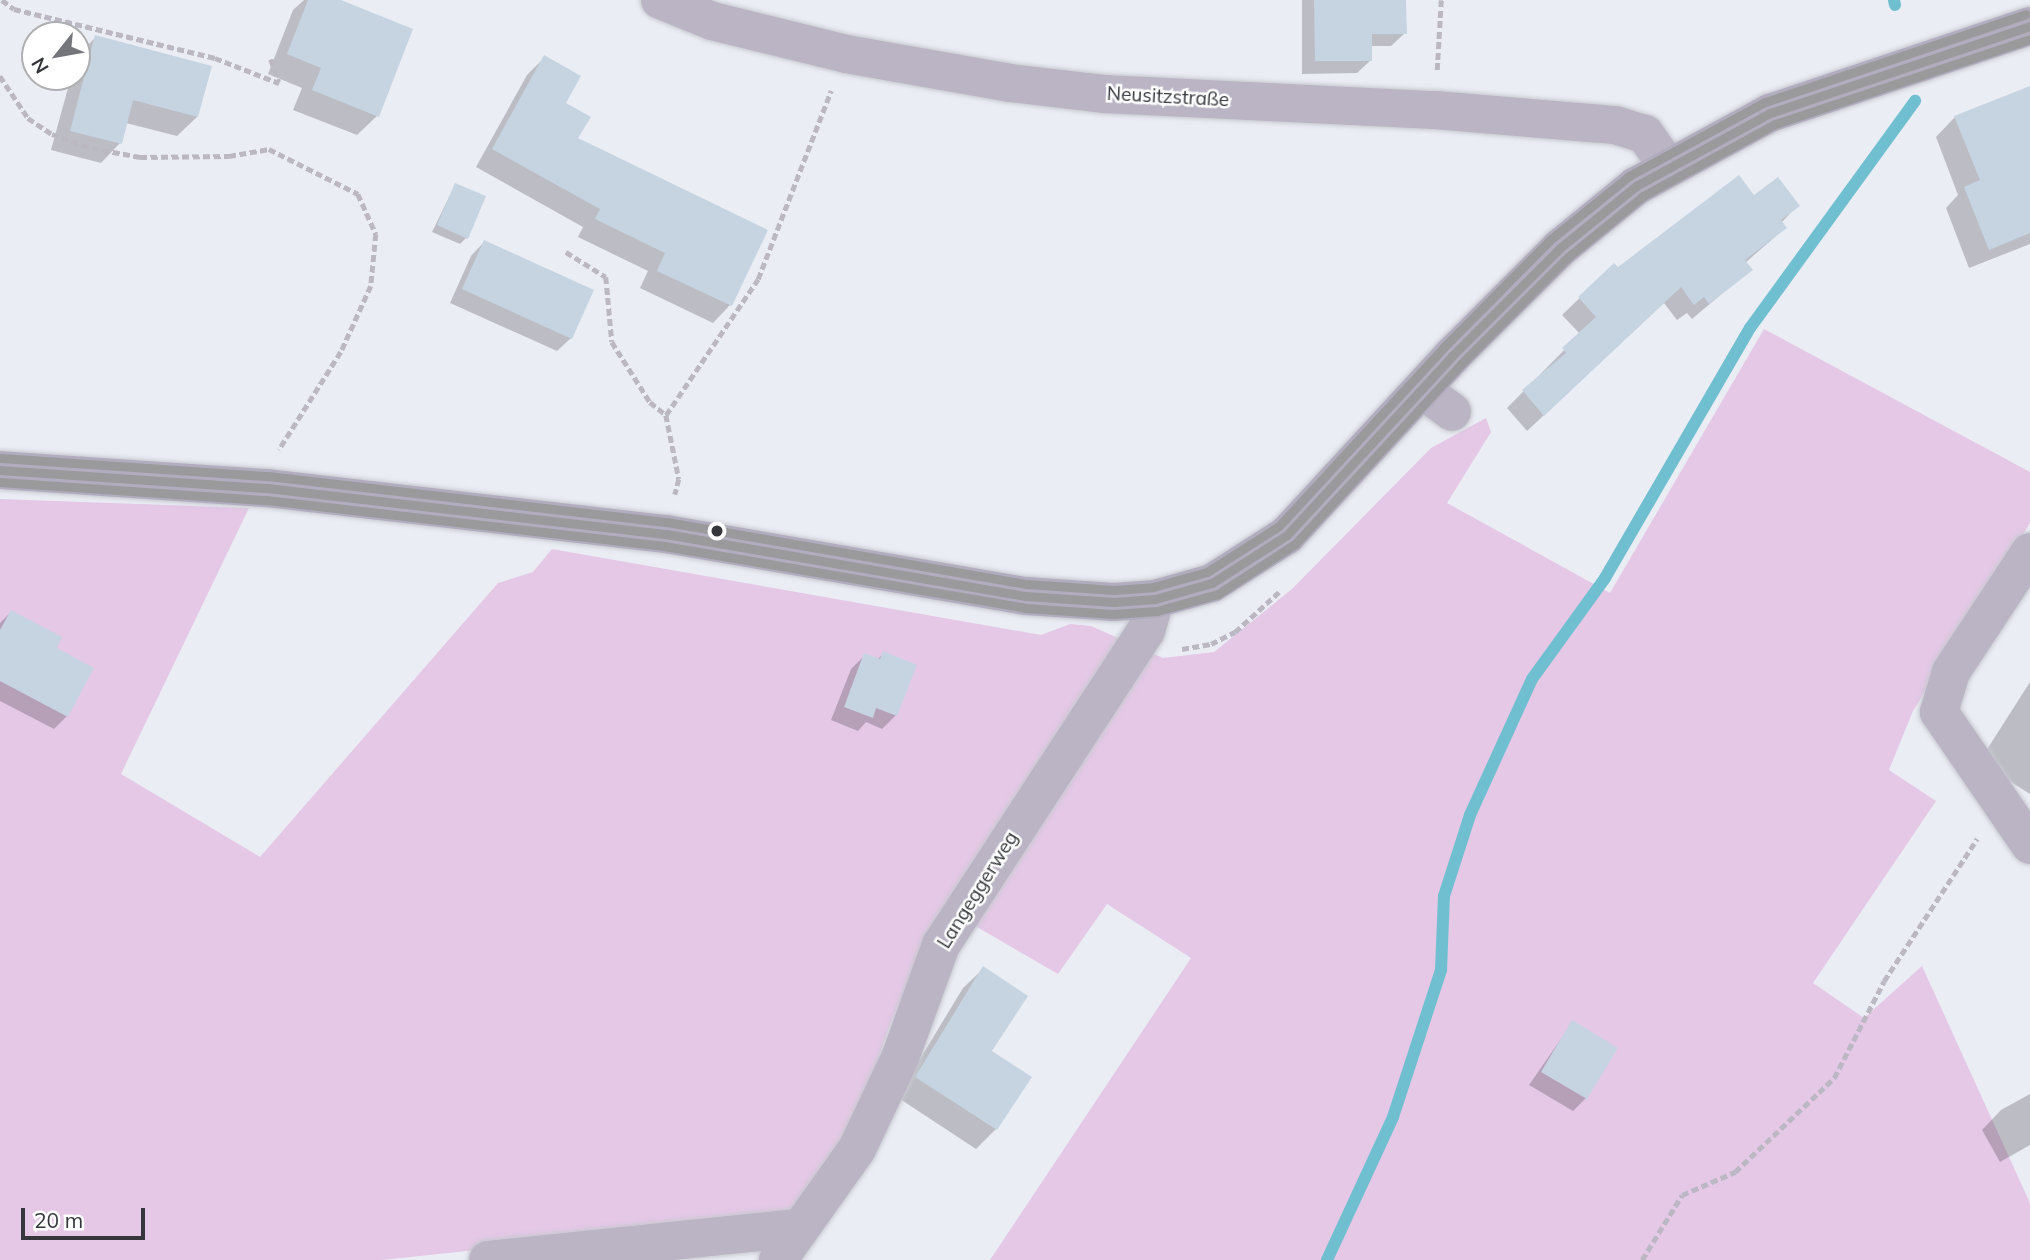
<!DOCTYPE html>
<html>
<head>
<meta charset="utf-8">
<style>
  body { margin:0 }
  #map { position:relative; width:2030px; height:1260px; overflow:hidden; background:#ebedf5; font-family:Mulish,sans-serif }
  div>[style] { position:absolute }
  .green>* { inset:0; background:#e4c8e6 }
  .shadow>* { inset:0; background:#0003 }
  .stream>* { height:12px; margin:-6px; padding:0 6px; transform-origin:6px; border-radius:6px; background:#70bfd1 }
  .building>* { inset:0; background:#c6d4e2 }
  .path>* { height:4.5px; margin-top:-2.25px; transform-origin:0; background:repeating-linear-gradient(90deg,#bbb8c4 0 7px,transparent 0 10.5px) }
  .roads { filter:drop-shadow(0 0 2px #c7c9cf) drop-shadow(0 0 2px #c7c9cf) }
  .minor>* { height:38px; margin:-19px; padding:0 19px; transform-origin:19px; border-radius:19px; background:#bab4c5 }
  .major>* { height:38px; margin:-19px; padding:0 19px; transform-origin:19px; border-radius:19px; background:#b2acbf }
  .bus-1>* { height:9px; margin:-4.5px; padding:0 4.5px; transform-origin:4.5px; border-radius:4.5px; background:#9a9a9d }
  .bus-2>* { height:9px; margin:-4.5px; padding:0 4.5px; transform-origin:4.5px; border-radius:4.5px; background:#9a9a9d }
  .bus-3>* { height:9px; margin:-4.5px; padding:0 4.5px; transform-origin:4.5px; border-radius:4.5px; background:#9a9a9d }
  .dots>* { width:19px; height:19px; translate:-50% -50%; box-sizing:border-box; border:4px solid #fff; border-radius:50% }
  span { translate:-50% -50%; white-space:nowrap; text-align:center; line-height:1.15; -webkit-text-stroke:5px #fff; paint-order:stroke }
  .street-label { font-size:19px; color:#34363b }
  .north { position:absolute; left:21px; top:21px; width:70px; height:70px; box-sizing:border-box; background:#fff; border:2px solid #aeafb1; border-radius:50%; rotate:239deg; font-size:19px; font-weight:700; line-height:28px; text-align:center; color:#34363b }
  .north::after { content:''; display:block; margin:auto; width:24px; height:32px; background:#74767c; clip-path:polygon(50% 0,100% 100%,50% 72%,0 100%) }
  .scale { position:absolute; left:21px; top:1208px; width:124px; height:32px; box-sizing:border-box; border:4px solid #34363b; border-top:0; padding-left:9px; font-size:21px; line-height:24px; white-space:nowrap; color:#34363b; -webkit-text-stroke:5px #fff; paint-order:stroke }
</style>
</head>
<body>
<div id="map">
  <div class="green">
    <div style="clip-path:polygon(1764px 329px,2030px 472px,2030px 523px,1913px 711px,1889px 770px,1936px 801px,1813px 983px,1864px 1018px,1922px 966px,2030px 1203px,2030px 1260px,990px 1260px,1191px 958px,1107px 904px,1058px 974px,944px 908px,891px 1022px,859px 1114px,793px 1210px,760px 1220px,382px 1260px,0 1260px,0 499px,249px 508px,121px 774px,260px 857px,498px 583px,533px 572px,552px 549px,1041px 635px,1070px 624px,1091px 626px,1163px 658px,1214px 652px,1292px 589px,1431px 448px,1486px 418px,1491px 432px,1447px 503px,1610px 593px)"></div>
  </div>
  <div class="shadow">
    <div style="clip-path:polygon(304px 0,336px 0,377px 116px,357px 135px,293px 110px,302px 88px,268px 74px,293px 10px)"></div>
    <div style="clip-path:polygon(1302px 0,1404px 0,1405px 33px,1391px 46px,1371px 46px,1371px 60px,1357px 73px,1302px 74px)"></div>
    <div style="clip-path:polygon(96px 37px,197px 117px,177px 136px,126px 123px,120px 143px,101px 163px,51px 150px,71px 77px,77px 77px,77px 56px)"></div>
    <div style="clip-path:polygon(544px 58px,576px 139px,766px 231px,730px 305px,713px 323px,640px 288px,648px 271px,578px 237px,583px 227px,476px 167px,527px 75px)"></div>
    <div style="clip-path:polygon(2030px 88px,2030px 244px,1969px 268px,1946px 208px,1958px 195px,1936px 137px,1955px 117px)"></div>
    <div style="clip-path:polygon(455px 185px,466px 238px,460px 244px,432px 232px)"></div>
    <div style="clip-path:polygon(1754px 197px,1797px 206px,1781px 223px,1785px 228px,1745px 263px,1750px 270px,1692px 319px,1687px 313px,1677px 320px,1664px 303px,1527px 431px,1507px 408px,1580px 334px,1562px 315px,1614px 265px,1617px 269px)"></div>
    <div style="clip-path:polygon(484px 242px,571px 338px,557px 351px,450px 303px,471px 256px)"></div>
    <div style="clip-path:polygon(11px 612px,54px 649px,67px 716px,54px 729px,0 701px,0 623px)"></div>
    <div style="clip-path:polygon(884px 653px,896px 715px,882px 729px,866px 722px,858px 731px,831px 720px,851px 669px,865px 655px,877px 660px)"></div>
    <div style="clip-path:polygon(2030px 682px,2030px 794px,1979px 762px)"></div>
    <div style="clip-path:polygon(983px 969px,996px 1129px,976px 1149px,897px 1097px,963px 988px)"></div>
    <div style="clip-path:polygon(1572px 1023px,1586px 1098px,1573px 1111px,1529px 1085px)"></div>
    <div style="clip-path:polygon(2030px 1094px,2030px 1145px,2000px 1162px,1982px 1130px,2001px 1110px)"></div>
  </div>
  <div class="stream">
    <div style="left:1894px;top:0;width:5px;rotate:79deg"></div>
    <div style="left:1327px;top:1260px;width:157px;rotate:-65.2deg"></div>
    <div style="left:1393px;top:1117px;width:155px;rotate:-71.9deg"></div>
    <div style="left:1441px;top:970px;width:74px;rotate:-87.7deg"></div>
    <div style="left:1444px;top:896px;width:85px;rotate:-72.2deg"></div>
    <div style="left:1470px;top:815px;width:149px;rotate:-65.5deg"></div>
    <div style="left:1532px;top:679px;width:125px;rotate:-54.1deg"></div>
    <div style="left:1605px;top:578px;width:289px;rotate:-59.9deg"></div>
    <div style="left:1750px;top:328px;width:281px;rotate:-54deg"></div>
  </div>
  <div class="building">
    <div style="clip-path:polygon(308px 0,341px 0,413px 29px,379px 117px,312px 90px,321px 68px,287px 54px)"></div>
    <div style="clip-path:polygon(1314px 0,1406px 0,1407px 34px,1372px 34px,1372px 61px,1315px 61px)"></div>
    <div style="clip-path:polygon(95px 35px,212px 66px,198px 117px,133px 100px,122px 144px,70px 131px)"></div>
    <div style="clip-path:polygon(544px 55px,581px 76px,566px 103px,591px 117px,578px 138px,768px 230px,732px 306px,657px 271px,665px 253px,595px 219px,600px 209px,492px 149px)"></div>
    <div style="clip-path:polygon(2030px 86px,2030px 233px,1989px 250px,1964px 187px,1980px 180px,1954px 116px)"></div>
    <div style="clip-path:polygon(1739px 175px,1754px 195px,1778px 177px,1800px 206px,1781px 220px,1787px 228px,1745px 260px,1753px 270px,1709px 304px,1704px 297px,1694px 305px,1681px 287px,1544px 416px,1522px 390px,1566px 353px,1562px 348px,1596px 317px,1578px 297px,1614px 263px,1618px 267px)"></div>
    <div style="clip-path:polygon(455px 183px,486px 196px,468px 239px,437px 225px)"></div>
    <div style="clip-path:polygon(484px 240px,594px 290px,572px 339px,462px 289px)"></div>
    <div style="clip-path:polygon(11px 610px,62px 637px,57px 648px,94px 668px,68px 717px,0 681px,0 630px)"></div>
    <div style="clip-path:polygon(883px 651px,917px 665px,897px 716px,876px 708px,873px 718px,844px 707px,864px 653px,880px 659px)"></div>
    <div style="clip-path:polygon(983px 966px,1028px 996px,992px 1051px,1032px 1077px,997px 1130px,915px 1077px)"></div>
    <div style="clip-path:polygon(1572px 1020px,1618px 1048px,1587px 1099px,1541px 1072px)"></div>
  </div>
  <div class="path">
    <div style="left:2px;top:0;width:15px;rotate:37deg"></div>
    <div style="left:14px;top:9px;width:207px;rotate:13.7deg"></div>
    <div style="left:215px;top:58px;width:69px;rotate:21.3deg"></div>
    <div style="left:271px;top:59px;width:24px;rotate:71deg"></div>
    <div style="left:1437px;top:70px;width:70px;rotate:-86.7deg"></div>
    <div style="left:0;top:76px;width:50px;rotate:56.3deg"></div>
    <div style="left:28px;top:118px;width:29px;rotate:34deg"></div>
    <div style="left:52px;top:134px;width:42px;rotate:19.3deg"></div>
    <div style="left:92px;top:148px;width:49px;rotate:10.6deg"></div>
    <div style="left:140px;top:157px;width:89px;rotate:-0.6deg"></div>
    <div style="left:229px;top:156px;width:41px;rotate:-9.9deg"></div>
    <div style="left:269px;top:149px;width:100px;rotate:26.8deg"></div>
    <div style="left:358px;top:194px;width:44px;rotate:65.8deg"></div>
    <div style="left:376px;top:234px;width:52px;rotate:95.5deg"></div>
    <div style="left:371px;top:286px;width:72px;rotate:114.4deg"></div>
    <div style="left:341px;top:352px;width:116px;rotate:122.3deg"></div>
    <div style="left:566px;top:252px;width:47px;rotate:32deg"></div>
    <div style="left:606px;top:277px;width:65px;rotate:84.7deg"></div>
    <div style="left:612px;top:342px;width:71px;rotate:57.7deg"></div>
    <div style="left:650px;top:402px;width:21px;rotate:39deg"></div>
    <div style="left:666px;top:415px;width:65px;rotate:78.5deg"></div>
    <div style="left:679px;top:479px;width:16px;rotate:104deg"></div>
    <div style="left:666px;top:415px;width:164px;rotate:-55.9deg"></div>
    <div style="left:758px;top:279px;width:202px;rotate:-68.8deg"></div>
    <div style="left:1182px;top:649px;width:29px;rotate:-10deg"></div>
    <div style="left:1211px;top:644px;width:27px;rotate:-27deg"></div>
    <div style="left:1235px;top:632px;width:61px;rotate:-42.3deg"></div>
    <div style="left:1642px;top:1260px;width:76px;rotate:-58.4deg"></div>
    <div style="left:1682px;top:1195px;width:58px;rotate:-23.5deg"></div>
    <div style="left:1735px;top:1172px;width:137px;rotate:-43.5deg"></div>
    <div style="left:1834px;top:1078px;width:109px;rotate:-62.7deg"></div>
    <div style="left:1884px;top:981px;width:170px;rotate:-56.8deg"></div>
  </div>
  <div class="roads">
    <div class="minor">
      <div style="left:660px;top:0;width:56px;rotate:22deg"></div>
      <div style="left:712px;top:21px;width:138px;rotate:13.8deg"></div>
      <div style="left:846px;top:54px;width:167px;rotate:10deg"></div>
      <div style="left:1010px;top:83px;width:96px;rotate:6.6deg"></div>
      <div style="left:1105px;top:94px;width:330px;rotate:2.8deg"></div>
      <div style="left:1435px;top:110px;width:181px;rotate:4.8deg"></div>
      <div style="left:1615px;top:125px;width:31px;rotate:17deg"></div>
      <div style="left:1645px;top:134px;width:39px;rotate:55deg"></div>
      <div style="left:1422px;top:390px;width:37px;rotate:36deg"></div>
      <div style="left:2030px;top:552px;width:144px;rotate:123.4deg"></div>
      <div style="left:1951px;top:672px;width:42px;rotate:106.7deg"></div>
      <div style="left:1939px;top:712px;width:161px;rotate:55.6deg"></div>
      <div style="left:488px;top:1260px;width:314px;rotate:-5.9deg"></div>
      <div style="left:778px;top:1260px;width:136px;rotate:-54.6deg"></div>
      <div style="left:857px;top:1149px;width:101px;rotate:-64.7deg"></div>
      <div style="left:900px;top:1058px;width:120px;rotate:-70.1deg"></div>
      <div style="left:941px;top:945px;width:375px;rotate:-56.9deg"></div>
      <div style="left:1146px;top:631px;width:33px;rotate:-74deg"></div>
    </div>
    <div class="major">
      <div style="left:0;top:470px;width:268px;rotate:3.9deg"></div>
      <div style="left:267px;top:488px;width:402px;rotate:6.6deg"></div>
      <div style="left:666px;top:534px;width:365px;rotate:9.8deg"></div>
      <div style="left:1026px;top:596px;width:88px;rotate:3.9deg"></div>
      <div style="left:1114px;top:602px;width:41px;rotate:-4.2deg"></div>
      <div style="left:1155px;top:599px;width:59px;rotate:-15.7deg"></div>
      <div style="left:1212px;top:583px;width:89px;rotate:-32.6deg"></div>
      <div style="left:1287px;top:535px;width:243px;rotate:-47.3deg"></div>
      <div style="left:1452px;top:356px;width:153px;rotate:-45deg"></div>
      <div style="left:1560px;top:248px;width:98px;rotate:-39.2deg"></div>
      <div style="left:1636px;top:186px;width:153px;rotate:-28.6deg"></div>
      <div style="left:1770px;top:113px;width:274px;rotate:-18.5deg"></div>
    </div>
  </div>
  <div class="bus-1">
    <div style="left:0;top:470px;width:268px;rotate:3.9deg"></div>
    <div style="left:267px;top:488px;width:402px;rotate:6.6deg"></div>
    <div style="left:666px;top:534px;width:365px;rotate:9.8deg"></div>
    <div style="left:1026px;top:596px;width:88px;rotate:3.9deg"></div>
    <div style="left:1114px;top:602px;width:41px;rotate:-4.2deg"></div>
    <div style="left:1155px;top:599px;width:59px;rotate:-15.7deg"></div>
    <div style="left:1212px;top:583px;width:89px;rotate:-32.6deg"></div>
    <div style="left:1287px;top:535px;width:243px;rotate:-47.3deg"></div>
    <div style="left:1452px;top:356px;width:153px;rotate:-45deg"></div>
    <div style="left:1560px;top:248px;width:98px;rotate:-39.2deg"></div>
    <div style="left:1636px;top:186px;width:153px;rotate:-28.6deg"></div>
    <div style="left:1770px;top:113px;width:274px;rotate:-18.5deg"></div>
  </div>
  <div class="bus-2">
    <div style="left:0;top:482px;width:267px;rotate:3.9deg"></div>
    <div style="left:266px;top:500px;width:401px;rotate:6.6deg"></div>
    <div style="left:664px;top:546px;width:366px;rotate:9.7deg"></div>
    <div style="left:1025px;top:608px;width:88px;rotate:3.9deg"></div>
    <div style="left:1113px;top:614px;width:44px;rotate:-3.9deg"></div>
    <div style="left:1157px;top:611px;width:63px;rotate:-15.6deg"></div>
    <div style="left:1218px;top:594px;width:92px;rotate:-33deg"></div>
    <div style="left:1295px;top:544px;width:245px;rotate:-47.3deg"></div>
    <div style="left:1461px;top:364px;width:151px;rotate:-45deg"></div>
    <div style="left:1568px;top:257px;width:97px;rotate:-39.1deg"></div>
    <div style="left:1643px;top:196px;width:150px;rotate:-28.6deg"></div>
    <div style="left:1775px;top:124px;width:269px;rotate:-18.4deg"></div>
  </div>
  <div class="bus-3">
    <div style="left:1px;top:458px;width:268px;rotate:3.9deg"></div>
    <div style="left:268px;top:476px;width:402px;rotate:6.6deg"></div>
    <div style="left:667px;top:522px;width:365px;rotate:9.8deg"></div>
    <div style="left:1027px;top:584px;width:87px;rotate:3.9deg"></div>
    <div style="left:1114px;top:590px;width:39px;rotate:-4deg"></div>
    <div style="left:1153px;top:587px;width:56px;rotate:-15.5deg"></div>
    <div style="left:1207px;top:572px;width:85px;rotate:-32.6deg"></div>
    <div style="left:1279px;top:526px;width:242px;rotate:-47.3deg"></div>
    <div style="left:1443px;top:348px;width:153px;rotate:-45.3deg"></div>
    <div style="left:1551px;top:239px;width:100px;rotate:-38.9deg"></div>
    <div style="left:1629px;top:176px;width:155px;rotate:-28.6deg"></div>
    <div style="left:1765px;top:102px;width:275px;rotate:-18.6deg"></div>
  </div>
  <div class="dots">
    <div style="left:717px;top:531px;background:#34363b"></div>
  </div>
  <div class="street-label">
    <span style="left:1168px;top:97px;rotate:3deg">Neusitzstraße</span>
    <span style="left:978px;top:890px;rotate:-58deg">Langeggerweg</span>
  </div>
  <div class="north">N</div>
  <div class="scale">20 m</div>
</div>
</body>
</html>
